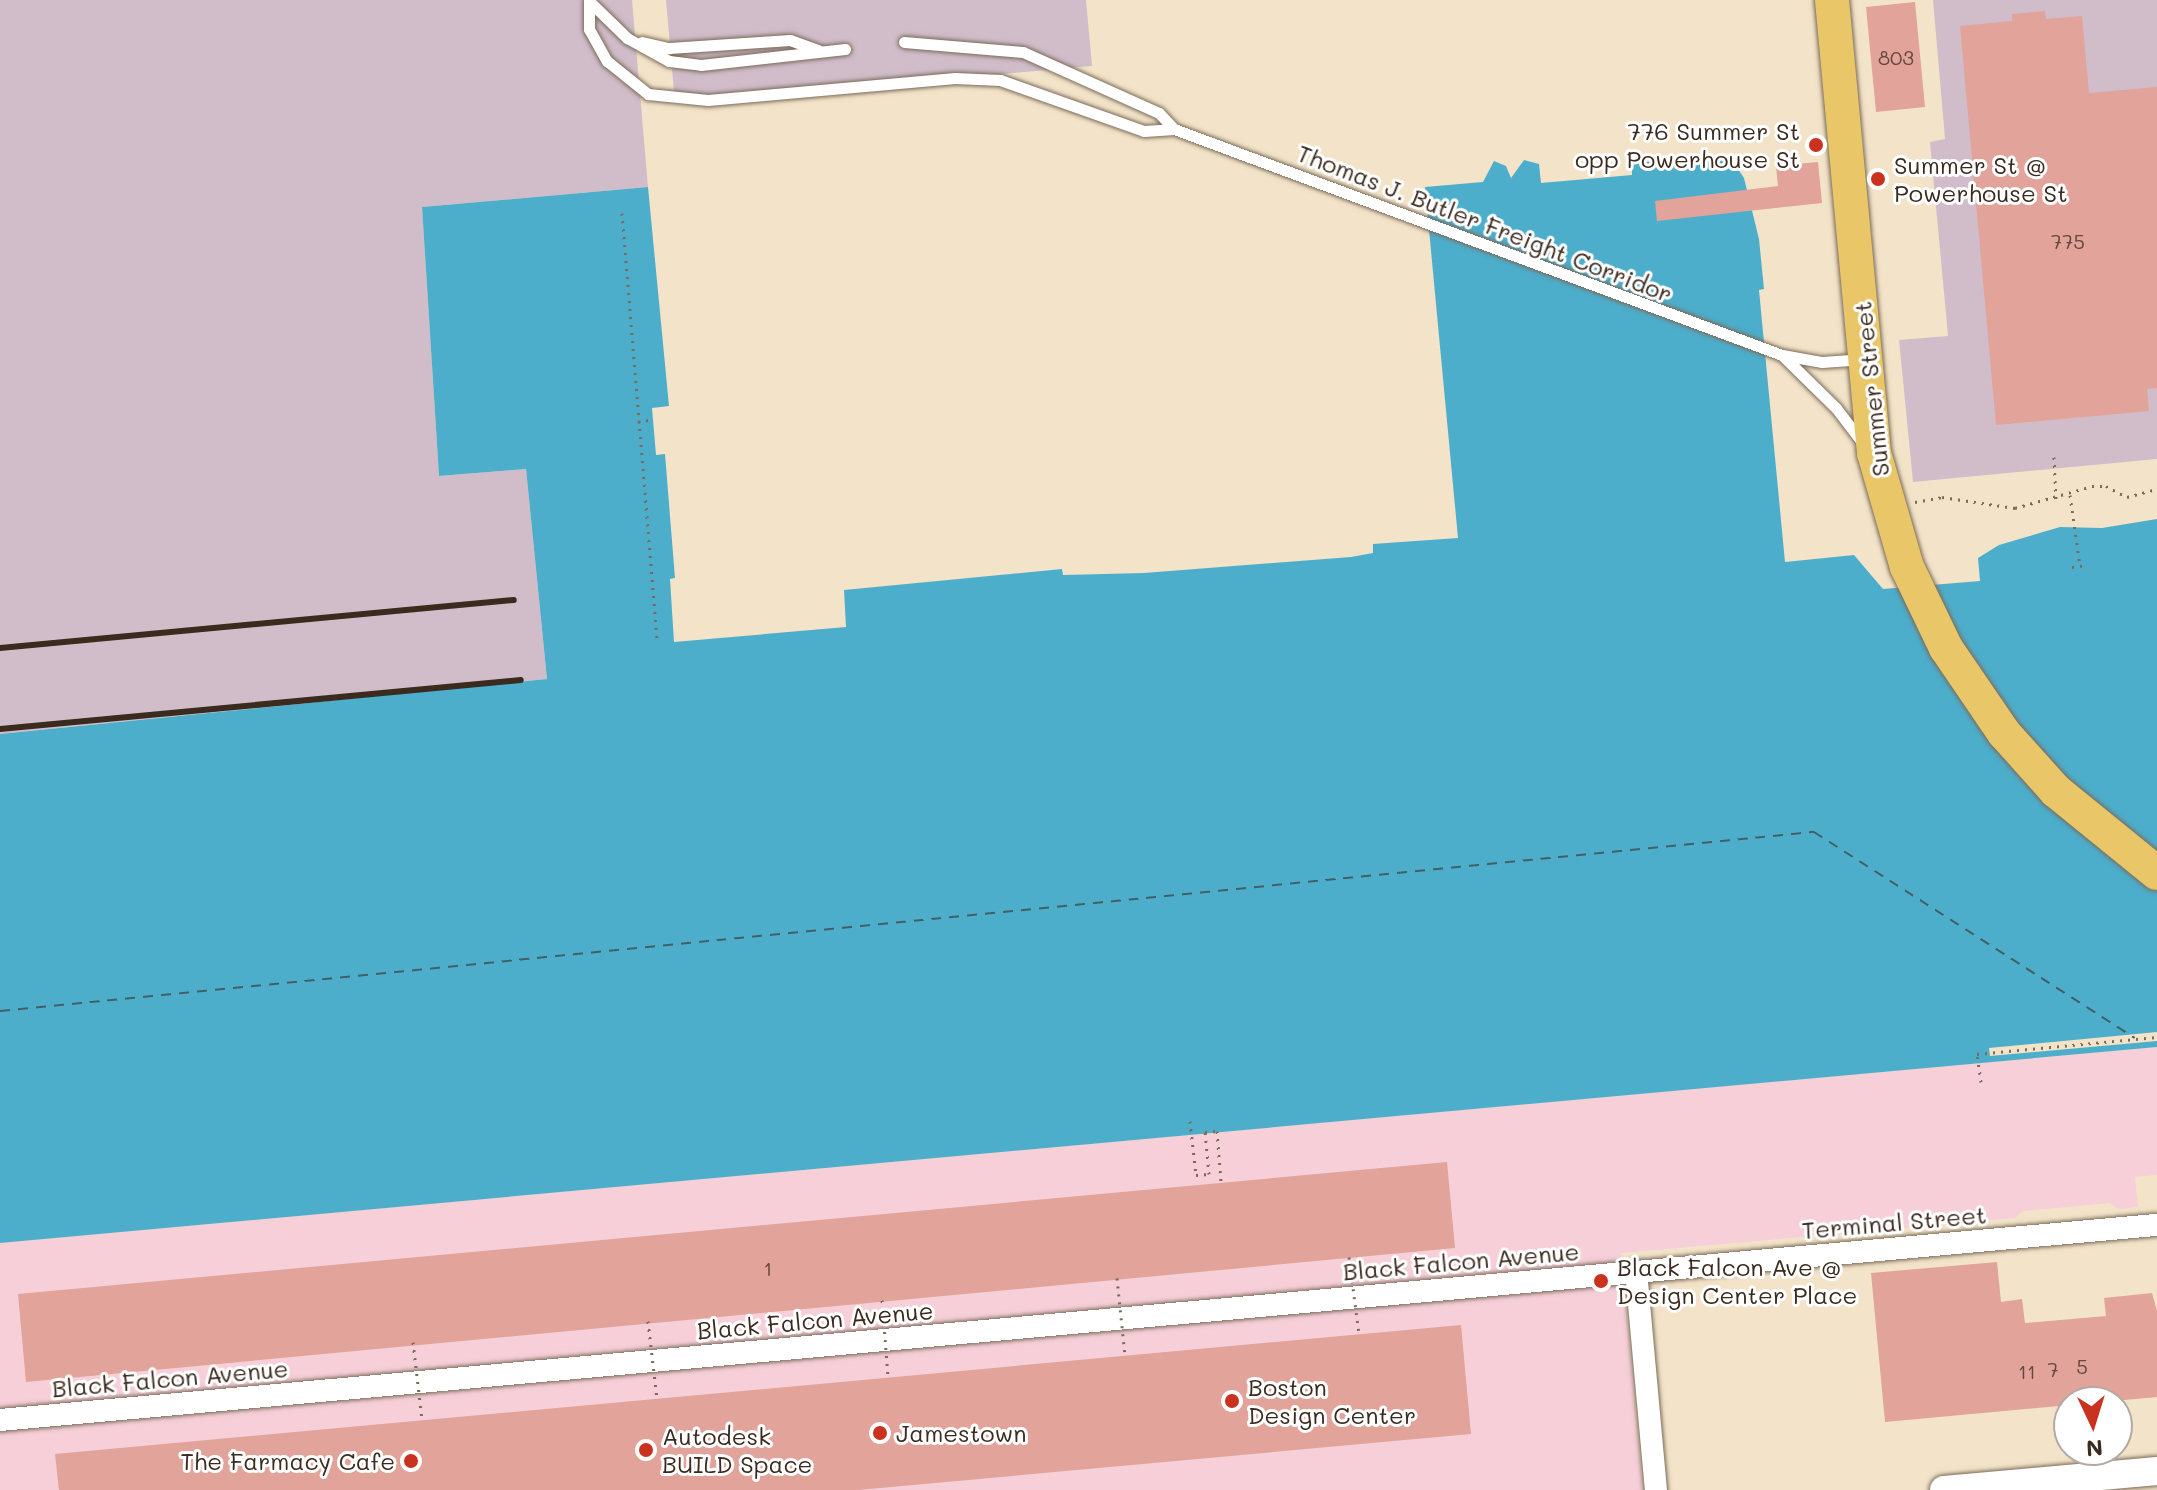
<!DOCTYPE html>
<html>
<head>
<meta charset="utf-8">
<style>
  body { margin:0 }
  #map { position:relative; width:2157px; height:1490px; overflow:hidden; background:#f3e4c9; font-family:Mali,sans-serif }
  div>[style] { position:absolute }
  .built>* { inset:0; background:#f6cfd8 }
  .industrial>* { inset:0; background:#d1bdca }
  .water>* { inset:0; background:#4daecc }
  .pier>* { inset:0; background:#f3e4c9 }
  .ferry>* { height:2px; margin-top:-1px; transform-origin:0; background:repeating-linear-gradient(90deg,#425f64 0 10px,transparent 0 18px) }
  .building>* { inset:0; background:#e1a39a }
  .path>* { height:3px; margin-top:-1.5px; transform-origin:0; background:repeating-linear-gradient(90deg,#7b6b5a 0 2px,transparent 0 8px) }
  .roads { filter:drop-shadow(0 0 2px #7b6b5a) drop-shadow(0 0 2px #7b6b5a) }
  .service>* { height:11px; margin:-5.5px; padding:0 5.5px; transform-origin:5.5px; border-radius:5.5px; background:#fff }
  .minor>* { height:22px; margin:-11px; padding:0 11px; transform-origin:11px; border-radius:11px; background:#fff }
  .tertiary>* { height:28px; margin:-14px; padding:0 14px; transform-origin:14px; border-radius:14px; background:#fff }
  .primary>* { height:34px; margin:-17px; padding:0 17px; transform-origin:17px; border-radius:17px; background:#e9c769 }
  .rail>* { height:6px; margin:-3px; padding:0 3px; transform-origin:3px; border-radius:3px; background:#3b2a1e }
  .path-bridge>* { height:3px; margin-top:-1.5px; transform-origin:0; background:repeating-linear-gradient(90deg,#7b6b5a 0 2px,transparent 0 8px) }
  .dots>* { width:22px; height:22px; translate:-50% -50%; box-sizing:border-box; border:4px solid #fff; border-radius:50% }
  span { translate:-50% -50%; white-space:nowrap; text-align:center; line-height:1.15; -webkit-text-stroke:6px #fff; paint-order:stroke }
  .number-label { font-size:20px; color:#64483d }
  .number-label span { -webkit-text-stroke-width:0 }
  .poi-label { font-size:24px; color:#3b2a1e }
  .right { translate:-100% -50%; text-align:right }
  .left { translate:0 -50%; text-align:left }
  .street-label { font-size:24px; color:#3b2a1e }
  .north { position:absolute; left:2053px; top:1386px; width:80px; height:80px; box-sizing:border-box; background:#fff; border:2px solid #b1aaa5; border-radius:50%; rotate:176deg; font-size:22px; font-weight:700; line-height:32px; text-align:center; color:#3b2a1e }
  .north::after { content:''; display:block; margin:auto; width:28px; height:36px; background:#c8321e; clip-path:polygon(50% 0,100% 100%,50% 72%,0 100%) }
</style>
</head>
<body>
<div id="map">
  <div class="built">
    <div style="clip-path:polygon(2157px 1047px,2157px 1175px,2135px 1177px,2138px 1207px,2118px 1209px,2110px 1203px,2023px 1211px,2015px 1218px,1621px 1253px,1643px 1490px,0 1490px,0 1243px)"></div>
  </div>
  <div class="industrial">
    <div style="clip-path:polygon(0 0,632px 0,648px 187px,422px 207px,439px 476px,526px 469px,547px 679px,0 734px)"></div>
    <div style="clip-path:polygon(666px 0,1086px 0,1092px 66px,675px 103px)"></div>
    <div style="clip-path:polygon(1933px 0,2157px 0,2157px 459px,1913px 482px,1899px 340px,1948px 336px,1930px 142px,1945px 139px)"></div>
  </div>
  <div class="water">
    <div style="clip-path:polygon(1719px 156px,1734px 163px,1744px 178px,1759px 239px,1764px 289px,1759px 290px,1785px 562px,1854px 555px,1883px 589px,1980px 581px,1978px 558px,1999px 545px,2060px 527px,2102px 528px,2157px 519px,2157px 1047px,0 1243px,0 734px,547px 679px,526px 469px,439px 476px,422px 207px,648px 187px,669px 406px,652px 408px,656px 455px,665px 454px,675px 578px,670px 579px,674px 642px,846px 627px,844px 590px,1062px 569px,1063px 575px,1144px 573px,1351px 557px,1373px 553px,1373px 544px,1458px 538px,1425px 187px,1483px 182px,1494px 161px,1506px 166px,1511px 178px,1524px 160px,1539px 164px,1541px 183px,1632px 175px,1632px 163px)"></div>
  </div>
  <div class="pier">
    <div style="clip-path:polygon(2157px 1032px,2157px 1041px,1990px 1056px,1989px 1048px)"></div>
  </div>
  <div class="ferry">
    <div style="left:0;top:1011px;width:1823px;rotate:-5.64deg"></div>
    <div style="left:1814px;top:832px;width:381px;rotate:32.7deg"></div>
  </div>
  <div class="building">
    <div style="clip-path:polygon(1915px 2px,1925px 107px,1876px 112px,1866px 7px)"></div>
    <div style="clip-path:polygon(2045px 11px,2046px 19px,2082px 16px,2089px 93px,2157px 87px,2157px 388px,2147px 389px,2149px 411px,1996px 425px,1960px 26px,2012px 21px,2012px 14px)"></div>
    <div style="clip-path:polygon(1818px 162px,1822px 203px,1657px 221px,1655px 201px,1778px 186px,1776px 166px)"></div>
    <div style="clip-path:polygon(1447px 1162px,1455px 1248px,26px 1382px,18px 1294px)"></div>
    <div style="clip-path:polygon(1997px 1262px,2001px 1302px,2022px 1299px,2025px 1323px,2106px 1316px,2104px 1298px,2152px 1293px,2157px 1311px,2157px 1397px,1885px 1422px,1871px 1273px)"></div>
    <div style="clip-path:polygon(1461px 1325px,1471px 1434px,858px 1490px,59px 1490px,55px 1454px)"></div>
  </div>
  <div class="path">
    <div style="left:622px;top:213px;width:430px;rotate:85.3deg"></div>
    <div style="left:638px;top:422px;width:15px;rotate:-11deg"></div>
    <div style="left:2054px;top:457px;width:42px;rotate:87.3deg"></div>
    <div style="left:2070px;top:495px;width:72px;rotate:82deg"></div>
    <div style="left:1915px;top:502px;width:27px;rotate:-10deg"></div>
    <div style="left:1942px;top:497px;width:74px;rotate:8.6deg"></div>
    <div style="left:2015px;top:508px;width:80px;rotate:-15.9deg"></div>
    <div style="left:2092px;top:486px;width:14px"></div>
    <div style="left:2106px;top:486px;width:24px;rotate:28deg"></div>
    <div style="left:2127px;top:497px;width:31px;rotate:-15deg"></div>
    <div style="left:2072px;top:567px;width:15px;rotate:-8deg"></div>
    <div style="left:1981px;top:1082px;width:28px;rotate:-98deg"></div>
    <div style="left:1977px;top:1054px;width:181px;rotate:-5.4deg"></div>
    <div style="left:1190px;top:1121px;width:54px;rotate:83.7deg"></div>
    <div style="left:1196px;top:1175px;width:13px;rotate:-4deg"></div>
    <div style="left:1209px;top:1174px;width:42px;rotate:-95.4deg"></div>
    <div style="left:1205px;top:1132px;width:12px;rotate:-5deg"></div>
    <div style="left:1217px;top:1131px;width:51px;rotate:85.5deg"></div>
  </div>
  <div class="roads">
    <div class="service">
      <div style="left:589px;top:0;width:29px;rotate:90deg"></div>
      <div style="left:589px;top:29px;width:37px;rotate:61deg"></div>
      <div style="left:607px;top:61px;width:53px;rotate:38.8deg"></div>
      <div style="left:648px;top:94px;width:60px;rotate:5.7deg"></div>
      <div style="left:708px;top:100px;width:248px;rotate:-5.1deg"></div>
      <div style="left:955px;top:78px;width:45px;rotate:2.5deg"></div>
      <div style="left:1000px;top:80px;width:153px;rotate:19.5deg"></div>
      <div style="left:1144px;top:131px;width:30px;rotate:-4deg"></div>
      <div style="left:1174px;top:129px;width:649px;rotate:20.39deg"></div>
      <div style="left:1782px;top:355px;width:41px;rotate:9.9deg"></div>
      <div style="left:1822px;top:362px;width:39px;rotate:-4deg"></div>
      <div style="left:590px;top:2px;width:52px;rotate:44.2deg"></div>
      <div style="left:627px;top:38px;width:48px;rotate:28.7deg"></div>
      <div style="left:669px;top:61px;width:32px;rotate:7deg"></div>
      <div style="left:701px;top:65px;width:145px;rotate:-6.3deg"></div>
      <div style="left:642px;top:42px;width:28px;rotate:13deg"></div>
      <div style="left:669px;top:48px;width:121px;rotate:-3.8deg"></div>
      <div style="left:790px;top:40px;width:30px;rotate:20deg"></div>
      <div style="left:904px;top:42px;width:119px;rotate:4.8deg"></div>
      <div style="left:1023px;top:52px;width:149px;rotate:24.2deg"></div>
      <div style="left:1159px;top:113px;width:22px;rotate:47deg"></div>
      <div style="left:1782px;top:355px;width:76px;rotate:44.5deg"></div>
      <div style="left:1836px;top:408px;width:43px;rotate:52.6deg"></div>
    </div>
    <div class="minor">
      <div style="left:1636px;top:1271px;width:220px;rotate:84.8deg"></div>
      <div style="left:0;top:1420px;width:2166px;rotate:-5.17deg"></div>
    </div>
    <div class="tertiary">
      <div style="left:1944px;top:1490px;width:214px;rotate:-5.1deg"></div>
    </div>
    <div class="primary">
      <div style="left:1832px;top:0;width:455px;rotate:84.7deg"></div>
      <div style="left:1874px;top:453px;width:119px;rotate:73.9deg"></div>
      <div style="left:1907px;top:567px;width:90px;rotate:64.3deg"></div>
      <div style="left:1946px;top:648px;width:103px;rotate:55.7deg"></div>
      <div style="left:2004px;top:733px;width:78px;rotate:48.1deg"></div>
      <div style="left:2056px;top:791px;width:130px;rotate:39.1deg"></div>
    </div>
  </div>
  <div class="rail">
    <div style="left:0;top:648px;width:516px;rotate:-5.34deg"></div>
    <div style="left:0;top:729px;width:523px;rotate:-5.37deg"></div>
  </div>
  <div class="path-bridge">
    <div style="left:1349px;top:1257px;width:78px;rotate:82.6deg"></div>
    <div style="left:1117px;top:1278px;width:78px;rotate:84.1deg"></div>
    <div style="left:882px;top:1300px;width:77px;rotate:85.5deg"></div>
    <div style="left:648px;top:1321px;width:79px;rotate:83.4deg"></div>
    <div style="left:413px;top:1342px;width:79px;rotate:83.4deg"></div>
  </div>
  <div class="dots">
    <div style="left:1816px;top:145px;background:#c8321e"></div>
    <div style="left:1878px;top:179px;background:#c8321e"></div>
    <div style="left:1601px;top:1281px;background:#c8321e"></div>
    <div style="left:1232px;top:1401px;background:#c8321e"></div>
    <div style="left:880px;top:1433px;background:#c8321e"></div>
    <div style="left:646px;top:1450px;background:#c8321e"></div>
    <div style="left:411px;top:1461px;background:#c8321e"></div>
  </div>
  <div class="number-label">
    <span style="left:1896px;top:57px">803</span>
    <span style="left:2068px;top:241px">775</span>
    <span style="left:768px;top:1268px">1</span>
    <span style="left:2082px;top:1366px">5</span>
    <span style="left:2053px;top:1369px">7</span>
    <span style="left:2027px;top:1371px">11</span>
  </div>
  <div class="poi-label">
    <span class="right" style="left:1800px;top:145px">776 Summer St<br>opp Powerhouse St</span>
    <span class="left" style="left:1894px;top:179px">Summer St @<br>Powerhouse St</span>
    <span class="left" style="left:1617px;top:1281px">Black Falcon Ave @<br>Design Center Place</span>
    <span class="left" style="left:1248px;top:1401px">Boston<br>Design Center</span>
    <span class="left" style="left:896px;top:1433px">Jamestown</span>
    <span class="left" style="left:662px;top:1450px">Autodesk<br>BUILD Space</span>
    <span class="right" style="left:395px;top:1461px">The Farmacy Cafe</span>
  </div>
  <div class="street-label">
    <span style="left:1485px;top:223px;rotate:21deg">Thomas J. Butler Freight Corridor</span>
    <span style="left:1871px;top:389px;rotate:-96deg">Summer Street</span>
    <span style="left:1894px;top:1222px;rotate:-5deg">Terminal Street</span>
    <span style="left:1461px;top:1261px;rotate:-5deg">Black Falcon Avenue</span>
    <span style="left:815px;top:1320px;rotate:-5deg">Black Falcon Avenue</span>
    <span style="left:170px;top:1378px;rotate:-5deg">Black Falcon Avenue</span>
  </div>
  <div class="north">N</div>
</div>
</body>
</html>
